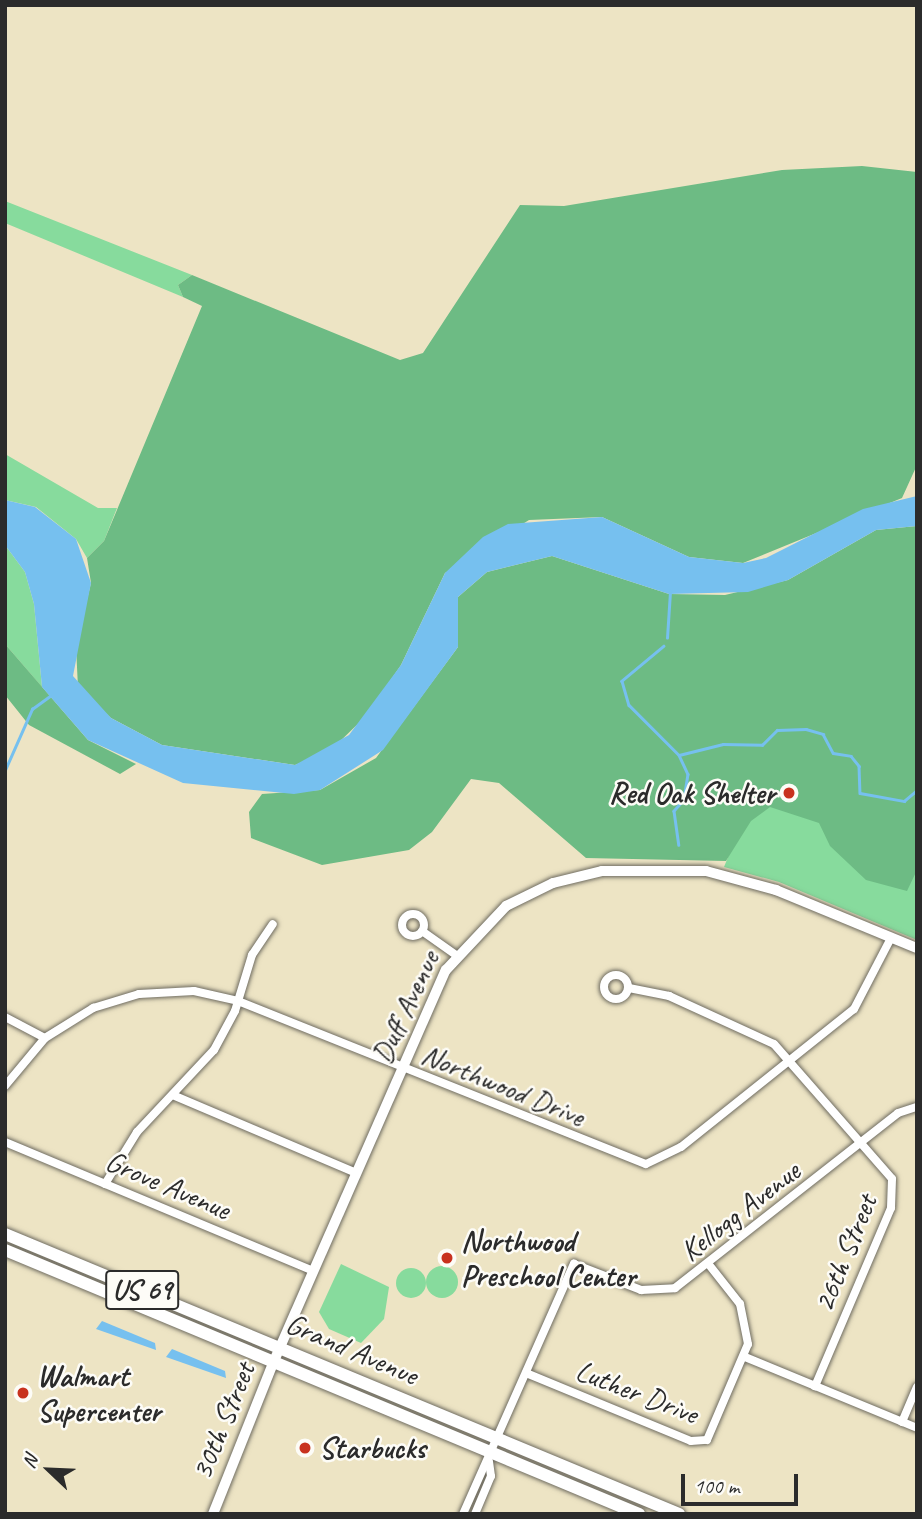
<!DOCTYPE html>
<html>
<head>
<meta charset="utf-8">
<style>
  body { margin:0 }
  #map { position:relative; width:922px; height:1519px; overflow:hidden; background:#ede4c4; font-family:Caveat,sans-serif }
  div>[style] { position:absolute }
  .green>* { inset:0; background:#87db9d }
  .round { border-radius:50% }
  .forest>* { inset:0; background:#6dbb84 }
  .water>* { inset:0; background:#76c0ef }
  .stream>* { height:2.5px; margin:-1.25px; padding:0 1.25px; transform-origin:1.25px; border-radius:1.25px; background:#76c0ef }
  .roads { filter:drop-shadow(0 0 2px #6f6c61) drop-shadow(0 0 2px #6f6c61) }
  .minor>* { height:8px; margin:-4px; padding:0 4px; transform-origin:4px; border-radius:4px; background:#fff }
  .minor>.ring { margin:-4px; padding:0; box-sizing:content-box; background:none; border:8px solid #fff; border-radius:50% }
  .tertiary>* { height:10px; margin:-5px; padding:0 5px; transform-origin:5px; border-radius:5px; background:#fff }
  .secondary>* { height:10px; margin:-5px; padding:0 5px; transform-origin:5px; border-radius:5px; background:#fff }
  .primary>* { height:12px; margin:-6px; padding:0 6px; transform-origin:6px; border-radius:6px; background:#fff }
  .dots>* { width:19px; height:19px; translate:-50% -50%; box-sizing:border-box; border:4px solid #fdfcf7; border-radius:50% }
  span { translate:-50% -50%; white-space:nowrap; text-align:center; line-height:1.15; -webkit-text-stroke:5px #fdfcf7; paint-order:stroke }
  .shield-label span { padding:2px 5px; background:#fdfcf7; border:2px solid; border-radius:5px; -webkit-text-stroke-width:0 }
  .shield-label { font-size:28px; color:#2b2b2b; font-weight:700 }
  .poi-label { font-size:30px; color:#2b2b2b; font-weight:700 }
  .right { translate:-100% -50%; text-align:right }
  .left { translate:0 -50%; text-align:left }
  .street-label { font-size:30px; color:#2b2b2b }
  .frame { position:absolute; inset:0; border:7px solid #2b2b2b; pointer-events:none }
  .north { position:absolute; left:14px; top:1435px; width:70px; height:70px; -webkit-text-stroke:5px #fdfcf7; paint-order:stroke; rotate:293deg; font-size:19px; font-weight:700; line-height:28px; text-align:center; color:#2b2b2b }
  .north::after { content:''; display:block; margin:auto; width:24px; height:32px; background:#2b2b2b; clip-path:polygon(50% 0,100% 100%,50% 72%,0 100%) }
  .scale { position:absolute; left:681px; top:1474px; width:117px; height:32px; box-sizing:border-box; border:4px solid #2b2b2b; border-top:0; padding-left:9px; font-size:21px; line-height:24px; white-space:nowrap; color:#2b2b2b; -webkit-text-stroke:5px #fdfcf7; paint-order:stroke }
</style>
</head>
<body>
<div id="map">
  <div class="green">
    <div style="clip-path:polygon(5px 201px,192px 275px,178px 285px,183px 297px,5px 223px)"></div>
    <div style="clip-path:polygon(5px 454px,98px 508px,117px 508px,104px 541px,87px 558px,76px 539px,36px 507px,5px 500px)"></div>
    <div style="clip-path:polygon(5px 545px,25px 572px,34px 604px,42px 687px,5px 644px)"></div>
    <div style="clip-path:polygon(917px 626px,917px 940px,779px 882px,724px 867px,758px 783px)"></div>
    <div style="clip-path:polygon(341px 1264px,389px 1287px,384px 1319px,361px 1343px,329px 1329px,319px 1312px)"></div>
    <div class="round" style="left:426px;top:1266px;width:32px;height:32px"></div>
    <div class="round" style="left:396px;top:1268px;width:30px;height:30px"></div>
  </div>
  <div class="forest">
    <div style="clip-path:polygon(862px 166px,917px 172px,917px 465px,902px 498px,743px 563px,689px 557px,602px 517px,529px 520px,445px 573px,401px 665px,366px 716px,331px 750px,295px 765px,162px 745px,111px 718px,78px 688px,76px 646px,91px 583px,87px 558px,104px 541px,202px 306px,183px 297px,178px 285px,192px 275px,400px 360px,423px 353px,520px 205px,564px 206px,782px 170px)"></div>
    <div style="clip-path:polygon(917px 526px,917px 870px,907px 891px,866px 880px,830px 846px,819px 823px,770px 807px,751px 821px,726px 861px,586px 858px,499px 783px,471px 779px,432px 832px,409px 850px,322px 865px,251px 838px,249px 812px,262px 794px,320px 790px,376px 758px,458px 647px,458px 597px,487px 572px,552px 556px,669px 594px,725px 595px,788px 580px,876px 530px)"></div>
    <div style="clip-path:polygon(5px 644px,88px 740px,136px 764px,120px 774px,29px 725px,5px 695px)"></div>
  </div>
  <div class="water">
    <div style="clip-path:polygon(917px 496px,917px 526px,876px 530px,788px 580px,748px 592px,669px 594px,552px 556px,487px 572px,458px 597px,458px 647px,383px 750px,320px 790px,294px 794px,183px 783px,88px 740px,42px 687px,34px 604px,25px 572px,5px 545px,5px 500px,35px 507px,76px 539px,91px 583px,73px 676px,111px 718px,162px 745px,295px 765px,349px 735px,401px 665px,445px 573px,483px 537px,508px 524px,602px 517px,689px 557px,743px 563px,766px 558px,863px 509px)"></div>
    <div style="clip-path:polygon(102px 1321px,155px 1343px,156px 1350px,96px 1329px)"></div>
    <div style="clip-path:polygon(172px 1349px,225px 1371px,226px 1378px,166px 1357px)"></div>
  </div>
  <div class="stream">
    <div style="left:667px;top:638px;width:47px;rotate:-86.3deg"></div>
    <div style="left:664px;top:646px;width:55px;rotate:140.2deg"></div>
    <div style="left:622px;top:681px;width:25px;rotate:74deg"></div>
    <div style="left:629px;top:705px;width:71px;rotate:45deg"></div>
    <div style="left:679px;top:755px;width:45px;rotate:-14deg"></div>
    <div style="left:723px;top:744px;width:39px;rotate:1deg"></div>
    <div style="left:762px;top:745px;width:21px;rotate:-45deg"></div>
    <div style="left:777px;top:730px;width:29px;rotate:-2deg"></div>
    <div style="left:806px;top:729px;width:18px;rotate:16deg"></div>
    <div style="left:823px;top:734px;width:21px;rotate:62deg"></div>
    <div style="left:833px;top:753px;width:18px;rotate:9deg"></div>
    <div style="left:851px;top:756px;width:13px;rotate:51deg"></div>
    <div style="left:859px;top:766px;width:27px;rotate:88deg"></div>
    <div style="left:860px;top:793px;width:45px;rotate:10.3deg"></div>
    <div style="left:904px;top:801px;width:17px;rotate:-40deg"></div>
    <div style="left:679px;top:755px;width:21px;rotate:65deg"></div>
    <div style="left:688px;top:774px;width:26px;rotate:99deg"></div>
    <div style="left:684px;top:800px;width:15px;rotate:132deg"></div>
    <div style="left:674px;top:811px;width:34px;rotate:82deg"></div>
    <div style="left:5px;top:770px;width:67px;rotate:-66.1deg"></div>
    <div style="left:32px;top:709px;width:22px;rotate:-36deg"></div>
  </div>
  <div class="roads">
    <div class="minor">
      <div class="ring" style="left:402px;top:914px;width:14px;height:14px"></div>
      <div style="left:422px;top:931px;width:42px;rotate:35.2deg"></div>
      <div class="ring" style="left:604px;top:975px;width:16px;height:16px"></div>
      <div style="left:629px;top:988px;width:41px;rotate:11.3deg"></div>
      <div style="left:669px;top:996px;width:115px;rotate:24.6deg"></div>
      <div style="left:774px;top:1044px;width:179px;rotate:48.8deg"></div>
      <div style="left:892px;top:1179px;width:29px;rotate:92deg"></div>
      <div style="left:891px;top:1208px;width:194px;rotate:113.1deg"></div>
      <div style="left:5px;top:1017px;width:45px;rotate:27.7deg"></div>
      <div style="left:5px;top:1086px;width:62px;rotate:-50.2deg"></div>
      <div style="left:45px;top:1038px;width:57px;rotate:-32deg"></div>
      <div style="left:93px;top:1008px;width:48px;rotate:-16.9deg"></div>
      <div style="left:139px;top:994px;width:55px;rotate:-3.1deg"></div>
      <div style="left:194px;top:991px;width:45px;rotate:12.8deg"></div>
      <div style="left:238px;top:1001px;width:439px;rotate:21.8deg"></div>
      <div style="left:646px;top:1164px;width:39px;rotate:-26deg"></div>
      <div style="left:681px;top:1147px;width:221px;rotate:-38.6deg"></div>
      <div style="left:854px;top:1009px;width:80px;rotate:-62.5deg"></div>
      <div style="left:175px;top:1096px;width:197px;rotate:23deg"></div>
      <div style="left:5px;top:1142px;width:334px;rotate:22.7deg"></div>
      <div style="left:105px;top:1184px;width:61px;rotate:-58.4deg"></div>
      <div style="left:137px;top:1132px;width:112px;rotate:-46.8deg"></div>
      <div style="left:214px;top:1050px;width:44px;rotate:-61.7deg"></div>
      <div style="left:235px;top:1011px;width:59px;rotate:-73.1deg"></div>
      <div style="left:252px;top:955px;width:37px;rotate:-56deg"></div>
      <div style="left:745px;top:1357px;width:186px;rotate:22.4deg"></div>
      <div style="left:526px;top:1373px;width:178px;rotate:22.4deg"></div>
      <div style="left:691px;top:1441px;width:16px;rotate:-4deg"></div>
      <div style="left:707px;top:1440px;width:104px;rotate:-66.9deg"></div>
      <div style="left:748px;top:1344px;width:41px;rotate:-101.3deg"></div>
      <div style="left:740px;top:1304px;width:48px;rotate:-128.3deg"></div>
      <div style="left:902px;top:1422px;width:38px;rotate:-67deg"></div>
      <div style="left:463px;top:1514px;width:274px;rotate:-66.1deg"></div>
      <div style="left:574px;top:1264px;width:72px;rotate:21.2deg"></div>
      <div style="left:641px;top:1290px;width:34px;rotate:-3deg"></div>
      <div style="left:675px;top:1288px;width:283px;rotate:-38.1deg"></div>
      <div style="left:898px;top:1113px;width:20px;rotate:-18deg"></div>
      <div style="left:475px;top:1514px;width:41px;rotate:-67.2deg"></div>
      <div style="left:491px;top:1476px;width:15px;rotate:-98deg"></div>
    </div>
    <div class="tertiary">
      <div style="left:213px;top:1514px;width:165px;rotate:-68.3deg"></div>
    </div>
    <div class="secondary">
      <div style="left:274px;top:1361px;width:427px;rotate:-66.3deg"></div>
      <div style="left:446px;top:970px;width:88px;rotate:-46.8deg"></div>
      <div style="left:506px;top:906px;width:52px;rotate:-26.1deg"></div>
      <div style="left:553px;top:883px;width:50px;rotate:-13.8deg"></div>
      <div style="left:602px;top:871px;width:104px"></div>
      <div style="left:706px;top:871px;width:73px;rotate:15.2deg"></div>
      <div style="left:776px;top:890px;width:152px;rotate:22.4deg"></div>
    </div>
    <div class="primary">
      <div style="left:5px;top:1234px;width:730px;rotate:22.56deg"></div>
      <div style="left:5px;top:1250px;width:687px;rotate:22.61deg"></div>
    </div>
  </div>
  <div class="dots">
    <div style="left:789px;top:793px;background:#c8321e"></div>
    <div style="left:447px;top:1258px;background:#c8321e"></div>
    <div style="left:23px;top:1393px;background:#c8321e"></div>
    <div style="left:305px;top:1448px;background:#c8321e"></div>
  </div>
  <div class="shield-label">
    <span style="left:142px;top:1290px">US 69</span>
  </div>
  <div class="poi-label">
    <span class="right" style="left:775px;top:793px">Red Oak Shelter</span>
    <span class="left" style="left:461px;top:1258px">Northwood<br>Preschool Center</span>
    <span class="left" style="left:37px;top:1393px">Walmart<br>Supercenter</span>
    <span class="left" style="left:319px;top:1448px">Starbucks</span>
  </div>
  <div class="street-label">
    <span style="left:405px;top:1007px;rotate:-65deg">Duff Avenue</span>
    <span style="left:503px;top:1085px;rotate:22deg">Northwood Drive</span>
    <span style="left:168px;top:1185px;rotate:23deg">Grove Avenue</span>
    <span style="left:740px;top:1211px;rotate:-38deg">Kellogg Avenue</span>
    <span style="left:845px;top:1253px;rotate:-68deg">26th Street</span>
    <span style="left:352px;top:1349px;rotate:23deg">Grand Avenue</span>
    <span style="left:637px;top:1392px;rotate:21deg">Luther Drive</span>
    <span style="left:223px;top:1421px;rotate:-68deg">30th Street</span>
  </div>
  <div class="frame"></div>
  <div class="north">N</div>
  <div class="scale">100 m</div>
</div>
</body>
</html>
